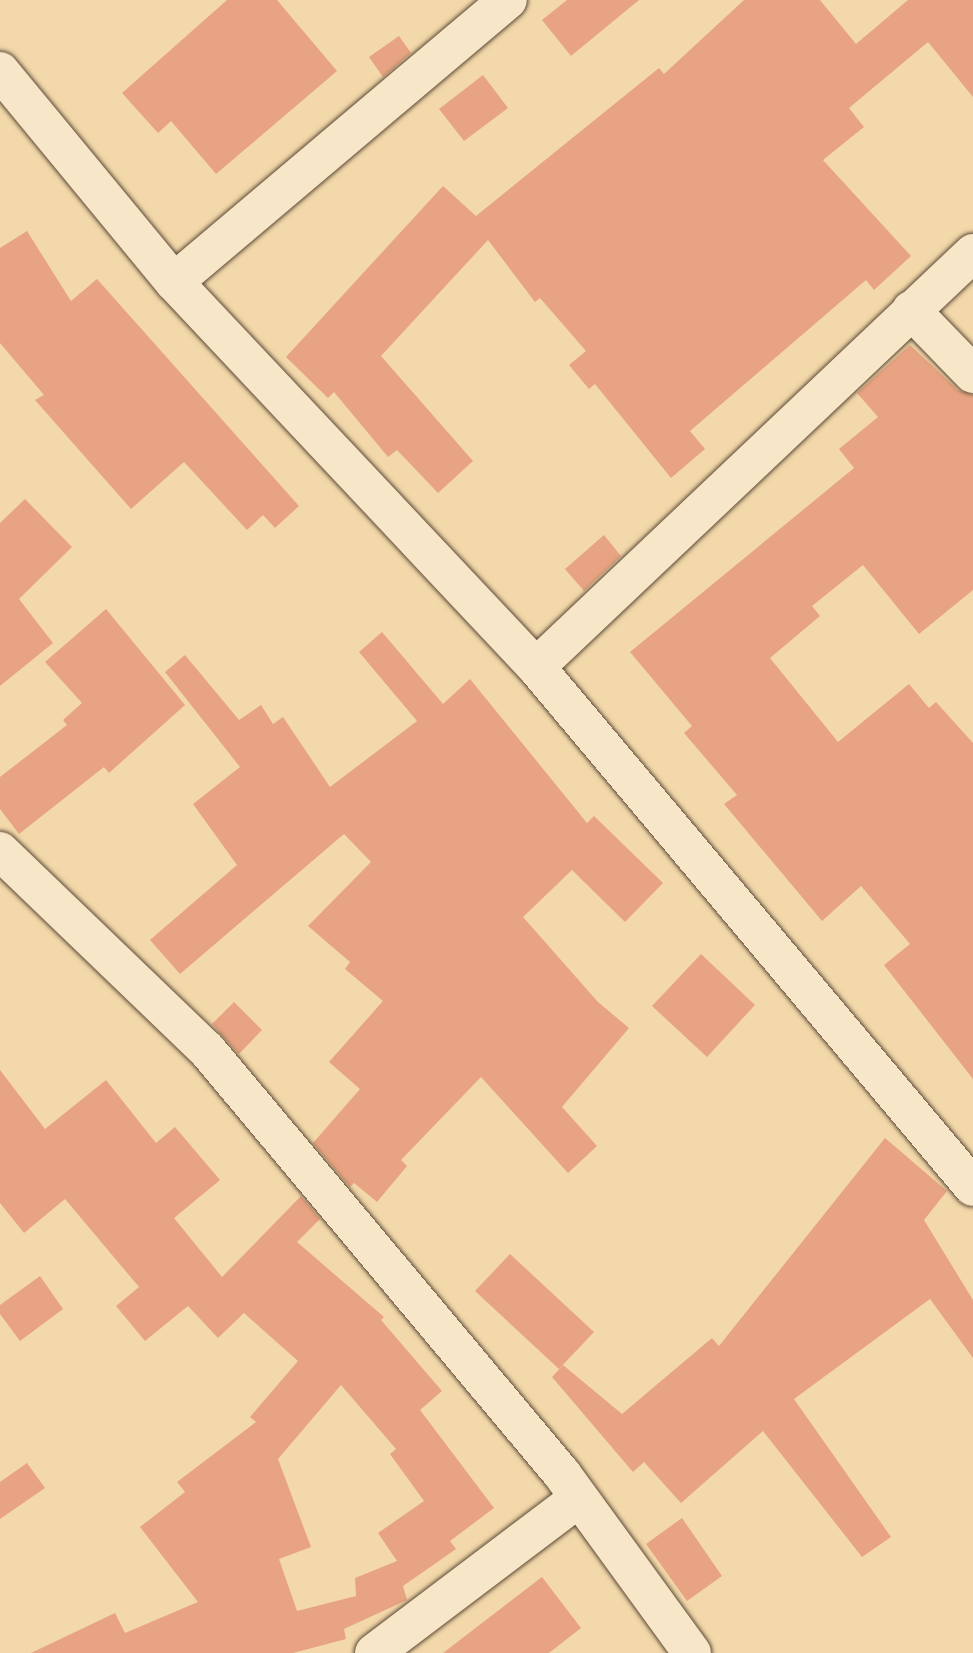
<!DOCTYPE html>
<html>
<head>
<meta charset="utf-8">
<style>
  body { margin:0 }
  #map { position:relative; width:973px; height:1653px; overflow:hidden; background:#f3d8aa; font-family:Cardo,serif }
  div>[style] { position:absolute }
  .building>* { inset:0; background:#e8a482 }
  .roads { filter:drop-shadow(0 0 2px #5c4a37) drop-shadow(0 0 2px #5c4a37) }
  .minor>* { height:38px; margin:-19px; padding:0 19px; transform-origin:19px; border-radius:19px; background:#f7e6c8 }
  span { translate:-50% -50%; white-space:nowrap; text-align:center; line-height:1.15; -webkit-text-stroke:6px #f7e6c8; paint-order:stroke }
</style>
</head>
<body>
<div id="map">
  <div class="building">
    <div style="clip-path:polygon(227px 0,277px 0,337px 71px,216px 174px,171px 121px,158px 133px,122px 93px)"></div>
    <div style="clip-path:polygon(567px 0,639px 0,571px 56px,542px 20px)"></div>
    <div style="clip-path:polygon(744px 0,820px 0,856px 44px,908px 0,973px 0,973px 97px,928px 42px,849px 108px,864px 127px,823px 160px,911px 256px,874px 290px,866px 280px,690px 431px,705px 449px,671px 478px,595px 384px,589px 389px,569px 365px,586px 351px,540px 298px,535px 302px,488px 240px,381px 356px,473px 461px,438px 493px,397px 450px,388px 457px,334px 392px,328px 398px,286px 357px,443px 186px,476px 216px,659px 68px,664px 74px)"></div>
    <div style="clip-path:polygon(399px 36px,411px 53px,383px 77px,369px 57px)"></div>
    <div style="clip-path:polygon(483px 75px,508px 108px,464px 141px,439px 109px)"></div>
    <div style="clip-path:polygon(27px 231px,71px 301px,97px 279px,299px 506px,275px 528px,263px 515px,247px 530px,184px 462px,131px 509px,35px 400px,44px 395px,0 343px,0 248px)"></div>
    <div style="clip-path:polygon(910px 345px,958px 390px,973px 395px,973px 590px,919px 634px,863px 565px,812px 606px,820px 616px,770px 658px,838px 742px,909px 684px,929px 708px,936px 702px,973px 743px,973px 1079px,884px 965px,910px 944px,861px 886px,822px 921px,724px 804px,737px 795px,684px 733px,692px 726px,630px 652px,854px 468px,839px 449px,878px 417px,857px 393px)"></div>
    <div style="clip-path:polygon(25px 499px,72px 547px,19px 599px,53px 643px,0 686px,0 523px)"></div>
    <div style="clip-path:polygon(604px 535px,621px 556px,584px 591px,565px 569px)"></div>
    <div style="clip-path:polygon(106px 609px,185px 705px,109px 773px,104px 767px,19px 834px,0 809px,0 777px,67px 725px,63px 720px,82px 703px,45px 662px)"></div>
    <div style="clip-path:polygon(382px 632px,443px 704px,470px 679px,587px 823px,594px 816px,663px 883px,625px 922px,572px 870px,523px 917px,598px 1002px,629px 1028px,562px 1107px,597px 1146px,568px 1173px,481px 1077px,401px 1160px,407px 1166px,377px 1202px,354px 1183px,350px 1187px,313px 1143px,360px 1089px,329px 1062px,383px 1001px,345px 969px,350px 962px,308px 926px,371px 862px,344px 834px,180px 974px,150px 940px,237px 865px,193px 804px,240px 767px,165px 672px,185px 655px,239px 720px,261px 705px,273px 724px,283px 717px,330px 787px,417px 721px,359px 652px)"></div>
    <div style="clip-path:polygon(701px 954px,755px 1005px,707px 1057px,652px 1006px)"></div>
    <div style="clip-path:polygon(234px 1002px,262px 1030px,239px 1054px,212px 1024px)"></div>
    <div style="clip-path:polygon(evenodd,0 1070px,45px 1129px,106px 1080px,156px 1143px,175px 1127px,220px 1180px,174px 1218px,222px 1277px,301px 1196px,320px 1219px,297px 1242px,384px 1317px,381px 1320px,442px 1391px,420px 1410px,494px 1508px,450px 1541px,456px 1549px,403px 1586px,407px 1600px,344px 1629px,346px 1639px,293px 1653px,31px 1653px,115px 1613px,125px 1633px,198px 1602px,140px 1527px,185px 1492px,177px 1482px,256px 1422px,250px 1417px,298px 1361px,244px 1313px,218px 1338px,188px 1306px,145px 1341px,116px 1306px,139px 1287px,65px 1199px,24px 1233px,0 1203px,0 1070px,341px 1385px,396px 1449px,390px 1454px,424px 1501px,378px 1533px,397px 1561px,355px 1578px,356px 1596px,297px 1611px,279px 1559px,311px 1547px,278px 1459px,341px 1385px)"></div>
    <div style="clip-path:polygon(885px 1138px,947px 1191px,924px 1220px,973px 1300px,973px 1358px,930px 1299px,794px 1399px,891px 1537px,862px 1557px,763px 1431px,681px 1503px,644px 1462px,633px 1472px,552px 1377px,563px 1365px,622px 1414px,712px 1338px,719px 1346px)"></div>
    <div style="clip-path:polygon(510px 1254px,594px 1332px,559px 1369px,475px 1291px)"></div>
    <div style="clip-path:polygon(40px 1276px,63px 1309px,20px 1341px,0 1314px,0 1305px)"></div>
    <div style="clip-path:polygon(27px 1463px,45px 1488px,0 1519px,0 1482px)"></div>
    <div style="clip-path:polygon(682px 1518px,722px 1576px,687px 1601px,646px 1544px)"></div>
    <div style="clip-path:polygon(542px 1577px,581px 1628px,549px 1653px,443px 1653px)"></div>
  </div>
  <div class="roads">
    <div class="minor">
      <div style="left:0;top:71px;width:273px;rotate:50.5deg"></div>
      <div style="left:174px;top:282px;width:528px;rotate:46.76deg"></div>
      <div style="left:536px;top:667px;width:679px;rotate:49.96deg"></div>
      <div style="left:174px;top:282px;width:437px;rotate:-40.2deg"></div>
      <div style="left:911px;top:310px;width:89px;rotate:45.9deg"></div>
      <div style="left:536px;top:667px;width:602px;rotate:-43.45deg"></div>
      <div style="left:0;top:851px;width:287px;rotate:43.9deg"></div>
      <div style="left:207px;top:1050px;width:553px;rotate:50.06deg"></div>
      <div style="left:562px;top:1474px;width:221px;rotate:54deg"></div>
      <div style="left:374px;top:1653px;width:257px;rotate:-37.1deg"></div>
    </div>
  </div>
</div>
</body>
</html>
